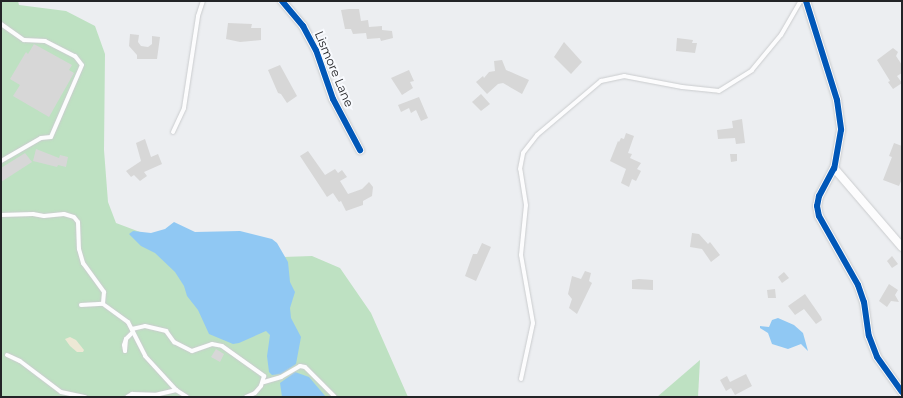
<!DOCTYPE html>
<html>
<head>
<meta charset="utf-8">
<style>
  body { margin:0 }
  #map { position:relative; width:903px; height:398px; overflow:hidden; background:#eceef1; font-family:Montserrat,sans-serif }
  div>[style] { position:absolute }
  .green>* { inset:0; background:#bee1c2 }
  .sand>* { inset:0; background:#ede8d5 }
  .water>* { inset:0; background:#90c8f3 }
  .building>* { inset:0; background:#d7d7d7 }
  .roads { filter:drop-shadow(0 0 1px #caccce) drop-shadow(0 0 1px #caccce) }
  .service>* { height:4px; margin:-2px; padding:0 2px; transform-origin:2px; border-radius:2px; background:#fcfcfd }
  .minor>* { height:8px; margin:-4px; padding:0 4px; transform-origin:4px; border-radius:4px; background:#fcfcfd }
  .cycleway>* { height:6px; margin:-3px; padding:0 3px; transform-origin:3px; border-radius:3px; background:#0057b8 }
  span { translate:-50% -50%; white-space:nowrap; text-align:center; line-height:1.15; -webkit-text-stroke:4px #f8fafe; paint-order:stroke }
  .street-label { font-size:12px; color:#232427 }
  .frame { position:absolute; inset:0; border:2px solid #232427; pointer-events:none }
</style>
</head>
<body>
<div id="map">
  <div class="green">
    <div style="clip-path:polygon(1px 1px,18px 1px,19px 5px,66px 11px,95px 26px,105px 54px,104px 150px,108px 202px,116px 223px,164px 241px,283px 257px,312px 256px,340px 268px,371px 313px,408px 397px,1px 397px)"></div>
    <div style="clip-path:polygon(700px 360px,698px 397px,657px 397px)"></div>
  </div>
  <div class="sand">
    <div style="clip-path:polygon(70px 337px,76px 340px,84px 350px,83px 352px,77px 352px,70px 346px,65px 339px)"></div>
  </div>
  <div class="water">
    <div style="clip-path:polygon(174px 222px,195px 232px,240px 231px,272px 239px,277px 243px,288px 262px,290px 282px,295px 292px,290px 308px,291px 318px,301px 337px,296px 364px,281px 374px,272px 375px,269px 372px,267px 356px,270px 335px,266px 331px,239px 343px,233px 344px,209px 334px,198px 310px,187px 296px,184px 286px,175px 272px,155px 253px,141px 246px,129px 234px,133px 231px,151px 233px,165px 229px)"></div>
    <div style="clip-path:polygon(778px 318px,794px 325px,803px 333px,808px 351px,801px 344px,788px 349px,772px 344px,768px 333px,760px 328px,760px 326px,769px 327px,772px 320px)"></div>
    <div style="clip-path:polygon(295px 372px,309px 377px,326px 397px,282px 397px,280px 383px)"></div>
  </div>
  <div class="building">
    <div style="clip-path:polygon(349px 9px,359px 9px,361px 21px,368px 20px,369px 27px,382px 26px,382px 30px,392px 31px,393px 38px,381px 41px,380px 38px,367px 39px,366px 33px,353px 34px,351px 29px,345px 29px,341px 10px)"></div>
    <div style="clip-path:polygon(228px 23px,252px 24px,251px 28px,261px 28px,261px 40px,240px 42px,226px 39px)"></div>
    <div style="clip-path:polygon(130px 34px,139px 35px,138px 42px,141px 46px,148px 47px,152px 44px,152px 36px,160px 37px,157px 59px,137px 59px,137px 55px,129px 46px)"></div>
    <div style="clip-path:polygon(677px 38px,693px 40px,692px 43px,697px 43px,695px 53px,676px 51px)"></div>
    <div style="clip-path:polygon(564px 42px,582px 62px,571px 74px,554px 57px)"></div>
    <div style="clip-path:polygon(34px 44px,72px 65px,69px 70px,74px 73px,49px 117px,13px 96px,20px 85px,10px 79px,26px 52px,28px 54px)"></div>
    <div style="clip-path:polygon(893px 48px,898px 52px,896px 56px,902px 65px,902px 73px,897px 76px,902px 83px,893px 89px,888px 82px,890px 81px,877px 60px)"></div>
    <div style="clip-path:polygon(502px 60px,506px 70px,529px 80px,522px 94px,503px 83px,498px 84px,487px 94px,476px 82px,483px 76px,484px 78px,489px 72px,495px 71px,494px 61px)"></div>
    <div style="clip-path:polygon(280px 65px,297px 96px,287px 103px,281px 94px,278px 93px,268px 70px)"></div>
    <div style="clip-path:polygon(409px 70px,414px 81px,410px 82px,413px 88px,402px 95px,391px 78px)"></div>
    <div style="clip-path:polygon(481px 94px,490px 104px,481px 111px,472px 102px)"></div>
    <div style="clip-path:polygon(419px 97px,428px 118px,421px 121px,416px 110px,411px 113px,409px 108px,401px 112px,398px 105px)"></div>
    <div style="clip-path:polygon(742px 119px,745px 143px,736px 144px,735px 138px,718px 139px,717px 130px,733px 128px,732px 121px)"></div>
    <div style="clip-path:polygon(626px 133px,634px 136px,628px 153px,632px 154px,630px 158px,641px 163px,637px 169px,641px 171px,636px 181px,632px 179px,629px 187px,621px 183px,626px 169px,610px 161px,618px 141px,619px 142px,621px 138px,624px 139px)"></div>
    <div style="clip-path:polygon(145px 139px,151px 157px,158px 154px,162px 164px,144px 172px,147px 176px,140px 181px,134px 175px,131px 177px,126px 171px,141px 161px,136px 143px)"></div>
    <div style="clip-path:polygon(894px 143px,902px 146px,902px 179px,899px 186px,883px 180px,892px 157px,889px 156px)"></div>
    <div style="clip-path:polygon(36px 149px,59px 158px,60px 155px,68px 157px,66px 167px,58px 165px,57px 167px,33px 161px)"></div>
    <div style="clip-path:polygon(308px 151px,325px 175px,335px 169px,338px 173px,342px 170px,347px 177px,340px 181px,348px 194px,362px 189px,369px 182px,373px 187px,372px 196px,363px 201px,363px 205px,346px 211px,341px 201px,339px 202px,333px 193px,327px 197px,300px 156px)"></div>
    <div style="clip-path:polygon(25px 153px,32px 162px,1px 182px,1px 168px)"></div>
    <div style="clip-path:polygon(730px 154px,737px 154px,737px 161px,731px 162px)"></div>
    <div style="clip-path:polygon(692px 233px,699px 234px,708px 244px,710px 242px,720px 255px,711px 262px,702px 249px,690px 247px)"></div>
    <div style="clip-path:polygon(482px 243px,491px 247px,476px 281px,465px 276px,473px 254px,477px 254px)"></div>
    <div style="clip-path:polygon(892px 256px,898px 264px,892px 268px,887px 261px)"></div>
    <div style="clip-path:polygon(585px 271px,591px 273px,589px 281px,592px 283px,577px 314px,569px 308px,572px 299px,568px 294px,572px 276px,581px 279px)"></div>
    <div style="clip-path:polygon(784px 272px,789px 278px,782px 283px,778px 277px)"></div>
    <div style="clip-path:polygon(639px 279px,653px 280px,653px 290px,632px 289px,632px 280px)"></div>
    <div style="clip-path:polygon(889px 284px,898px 290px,895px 295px,899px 302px,891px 301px,887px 307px,879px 301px)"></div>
    <div style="clip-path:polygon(775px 289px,776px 298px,768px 298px,767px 290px)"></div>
    <div style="clip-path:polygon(805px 294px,821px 317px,822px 320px,816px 324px,804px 309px,795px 315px,788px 306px)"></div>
    <div style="clip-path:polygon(216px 349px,224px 354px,220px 362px,211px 357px)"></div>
    <div style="clip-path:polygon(746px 374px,752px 386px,735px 395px,731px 388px,726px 391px,720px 380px,727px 376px,730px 382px)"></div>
  </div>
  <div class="roads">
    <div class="service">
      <div style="left:1px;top:24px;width:28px;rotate:35deg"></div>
      <div style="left:24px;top:40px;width:21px;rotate:3deg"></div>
      <div style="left:45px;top:41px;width:34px;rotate:27deg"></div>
      <div style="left:75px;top:56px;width:11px;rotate:52deg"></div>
      <div style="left:82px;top:65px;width:78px;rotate:113.3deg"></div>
      <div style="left:51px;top:137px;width:10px;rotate:174deg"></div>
      <div style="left:41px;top:138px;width:46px;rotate:150.1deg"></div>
      <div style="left:173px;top:132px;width:26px;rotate:-65deg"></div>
      <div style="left:184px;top:108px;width:93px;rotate:-81.3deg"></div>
      <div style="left:198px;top:16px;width:16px;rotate:-72deg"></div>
      <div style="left:1px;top:215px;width:32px;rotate:-2deg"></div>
      <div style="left:33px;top:214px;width:11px;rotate:10deg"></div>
      <div style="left:44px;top:216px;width:20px;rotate:-6deg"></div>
      <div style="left:64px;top:214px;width:10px;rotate:17deg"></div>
      <div style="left:74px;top:217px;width:6px;rotate:51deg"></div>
      <div style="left:78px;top:222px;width:27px;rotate:88deg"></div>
      <div style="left:79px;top:249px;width:15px;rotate:74deg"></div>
      <div style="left:83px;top:263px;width:36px;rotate:54deg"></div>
      <div style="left:104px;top:292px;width:12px;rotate:95deg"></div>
      <div style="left:103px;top:304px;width:31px;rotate:36deg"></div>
      <div style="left:128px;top:322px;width:38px;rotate:63deg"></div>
      <div style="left:145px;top:356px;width:46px;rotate:47.6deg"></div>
      <div style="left:81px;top:305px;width:22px;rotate:-3deg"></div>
      <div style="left:132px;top:329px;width:13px;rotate:-13deg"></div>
      <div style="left:145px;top:326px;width:22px;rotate:13deg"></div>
      <div style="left:166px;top:331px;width:14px;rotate:54deg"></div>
      <div style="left:174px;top:342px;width:20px;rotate:27deg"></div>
      <div style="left:192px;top:351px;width:21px;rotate:-19deg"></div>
      <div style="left:212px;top:344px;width:10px;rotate:11deg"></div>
      <div style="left:222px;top:346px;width:52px;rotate:35.5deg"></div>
      <div style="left:264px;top:376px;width:10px;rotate:107deg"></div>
      <div style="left:261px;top:386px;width:9px;rotate:131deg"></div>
      <div style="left:255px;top:393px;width:10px;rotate:156deg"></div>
      <div style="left:126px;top:339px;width:12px;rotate:95deg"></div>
      <div style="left:125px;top:351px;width:6px;rotate:-99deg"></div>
      <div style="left:124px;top:345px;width:6px;rotate:-72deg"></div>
      <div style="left:126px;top:339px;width:10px;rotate:-45deg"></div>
      <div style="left:7px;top:355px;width:14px;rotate:25deg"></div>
      <div style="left:20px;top:361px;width:51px;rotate:37.1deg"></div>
      <div style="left:61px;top:392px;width:25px;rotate:12deg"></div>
      <div style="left:521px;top:379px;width:57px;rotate:-77.9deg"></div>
      <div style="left:533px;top:323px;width:69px;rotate:-100deg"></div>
      <div style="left:521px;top:255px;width:50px;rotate:-84.3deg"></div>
      <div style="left:526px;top:205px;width:36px;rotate:-99deg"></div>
      <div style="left:520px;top:169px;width:16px;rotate:-79deg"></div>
      <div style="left:523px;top:153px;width:23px;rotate:-52deg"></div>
      <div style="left:537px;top:135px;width:84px;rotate:-40.2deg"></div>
      <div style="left:601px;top:81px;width:24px;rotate:-12deg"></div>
      <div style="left:624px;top:76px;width:59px;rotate:10.7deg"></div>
      <div style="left:682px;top:87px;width:37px;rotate:6deg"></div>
      <div style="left:719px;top:91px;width:39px;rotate:-32deg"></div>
      <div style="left:752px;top:70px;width:45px;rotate:-50.4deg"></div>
      <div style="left:781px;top:35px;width:39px;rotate:-60deg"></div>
      <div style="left:264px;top:382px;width:18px;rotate:-16deg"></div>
      <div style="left:281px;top:377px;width:22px;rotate:-30deg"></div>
      <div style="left:300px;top:366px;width:5px;rotate:11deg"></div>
      <div style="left:305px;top:367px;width:42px;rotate:45deg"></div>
      <div style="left:127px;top:397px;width:6px;rotate:-31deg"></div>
      <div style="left:132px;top:394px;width:23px;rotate:2deg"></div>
      <div style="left:155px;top:395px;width:22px;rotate:-13deg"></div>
      <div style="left:176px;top:390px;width:13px;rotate:32deg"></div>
    </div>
    <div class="minor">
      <div style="left:282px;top:1px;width:33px;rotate:50deg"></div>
      <div style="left:303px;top:26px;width:27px;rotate:62deg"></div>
      <div style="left:316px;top:50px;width:52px;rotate:70.9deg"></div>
      <div style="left:333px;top:99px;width:58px;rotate:62.1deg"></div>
      <div style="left:806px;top:1px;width:104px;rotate:72.6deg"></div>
      <div style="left:837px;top:100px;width:30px;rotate:82deg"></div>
      <div style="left:841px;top:130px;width:39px;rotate:100deg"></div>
      <div style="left:834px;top:168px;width:32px;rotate:118deg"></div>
      <div style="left:819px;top:196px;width:10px;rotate:101deg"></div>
      <div style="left:817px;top:206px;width:10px;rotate:79deg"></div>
      <div style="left:819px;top:216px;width:79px;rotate:60.5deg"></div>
      <div style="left:858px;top:285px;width:18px;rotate:71deg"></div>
      <div style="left:864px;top:302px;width:34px;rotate:82deg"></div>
      <div style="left:869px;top:336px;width:22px;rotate:69deg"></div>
      <div style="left:877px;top:357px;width:43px;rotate:54.5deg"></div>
      <div style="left:834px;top:168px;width:104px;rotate:49.3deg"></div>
    </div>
  </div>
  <div class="cycleway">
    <div style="left:282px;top:1px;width:33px;rotate:50deg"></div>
    <div style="left:303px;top:26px;width:27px;rotate:62deg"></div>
    <div style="left:316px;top:50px;width:52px;rotate:70.9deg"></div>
    <div style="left:333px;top:99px;width:58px;rotate:62.1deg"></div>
    <div style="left:806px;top:1px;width:104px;rotate:72.6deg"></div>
    <div style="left:837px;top:100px;width:30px;rotate:82deg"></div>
    <div style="left:841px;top:130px;width:39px;rotate:100deg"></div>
    <div style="left:834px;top:168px;width:32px;rotate:118deg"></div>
    <div style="left:819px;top:196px;width:10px;rotate:101deg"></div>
    <div style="left:817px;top:206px;width:10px;rotate:79deg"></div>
    <div style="left:819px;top:216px;width:79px;rotate:60.5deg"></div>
    <div style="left:858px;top:285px;width:18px;rotate:71deg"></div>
    <div style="left:864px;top:302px;width:34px;rotate:82deg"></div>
    <div style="left:869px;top:336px;width:22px;rotate:69deg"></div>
    <div style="left:877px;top:357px;width:43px;rotate:54.5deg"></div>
  </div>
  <div class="street-label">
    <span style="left:334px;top:69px;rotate:67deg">Lismore Lane</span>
  </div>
  <div class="frame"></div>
</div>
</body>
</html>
